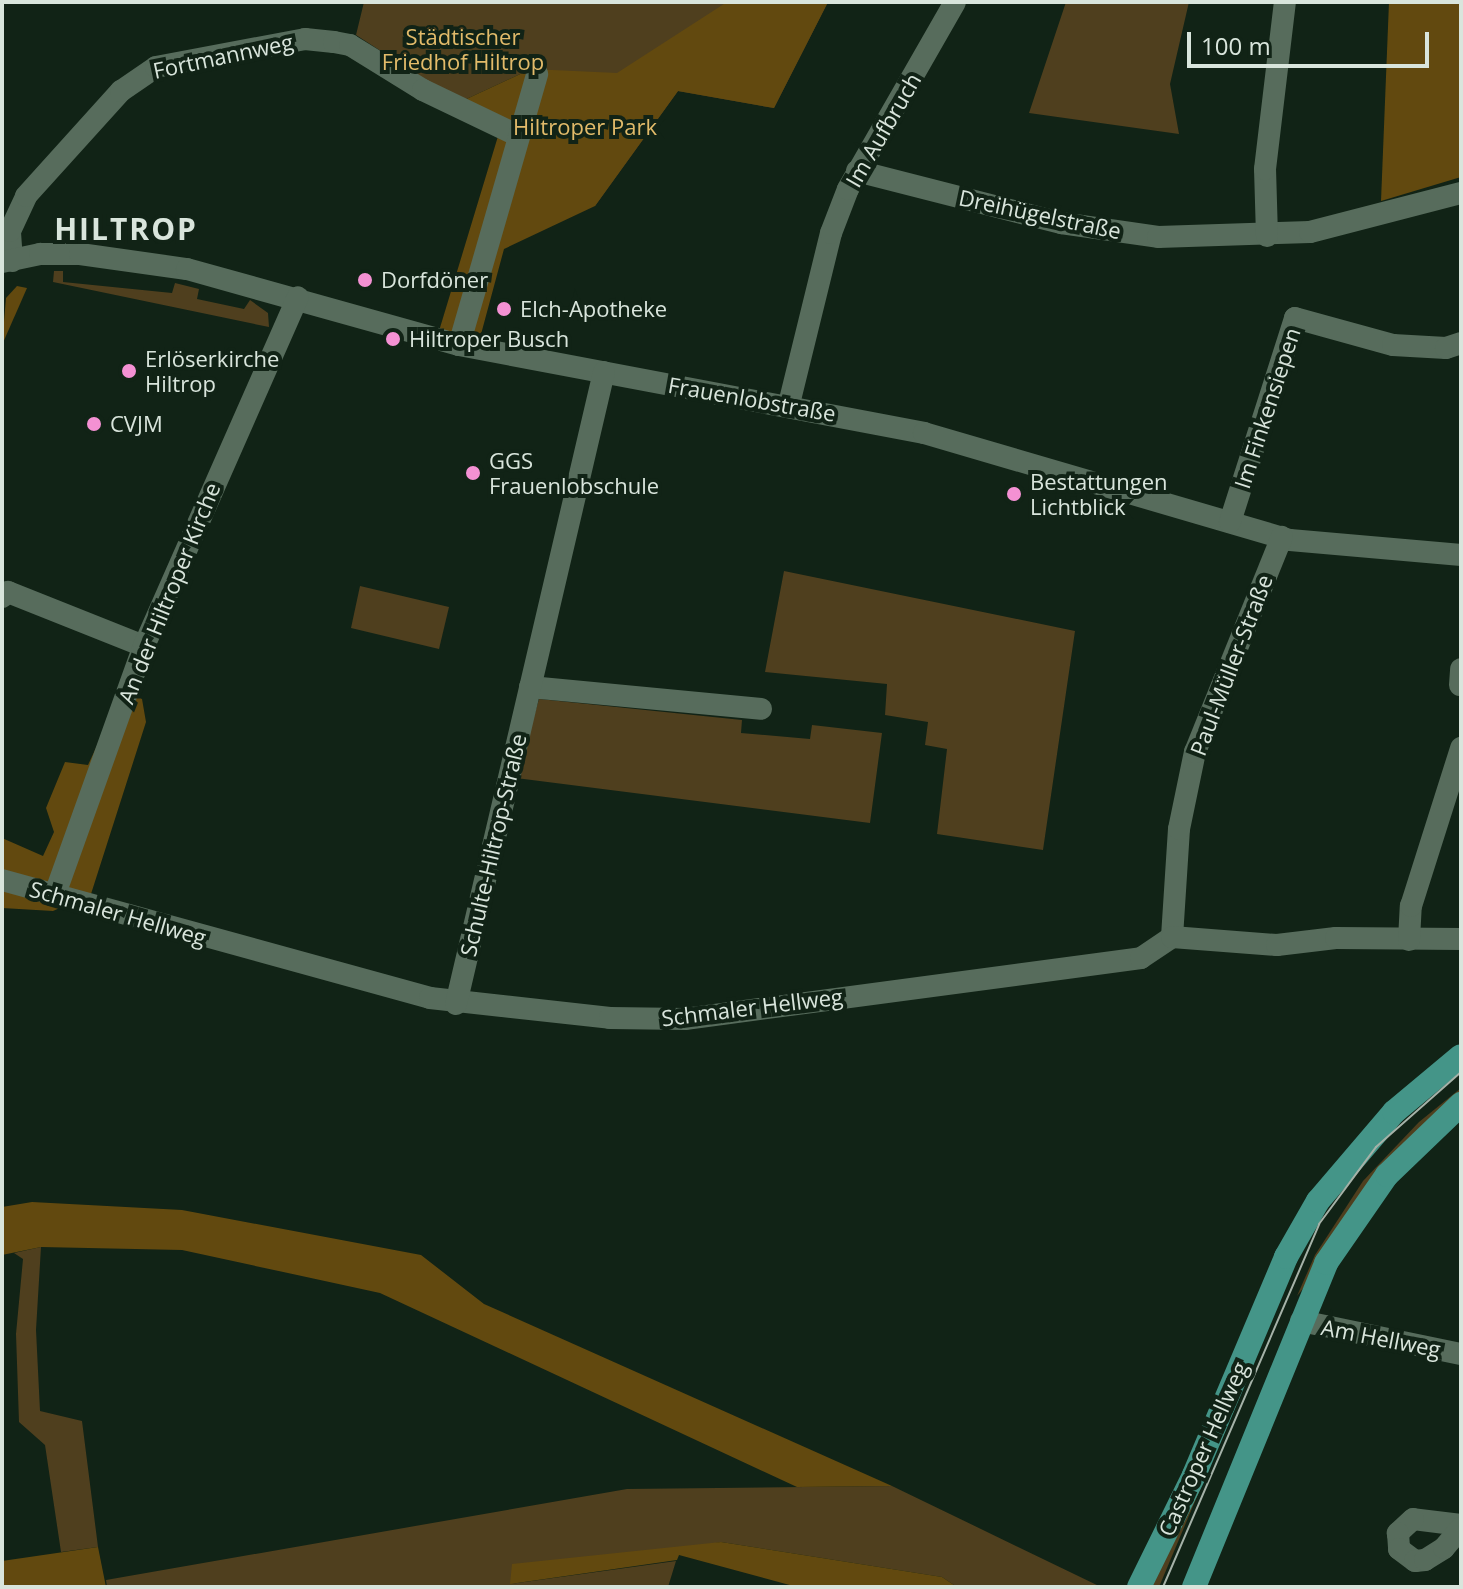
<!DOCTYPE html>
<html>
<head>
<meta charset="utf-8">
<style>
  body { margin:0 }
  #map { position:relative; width:1463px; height:1589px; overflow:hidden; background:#112316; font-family:"Open Sans",sans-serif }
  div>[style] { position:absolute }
  .green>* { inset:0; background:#4f3f1e }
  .forest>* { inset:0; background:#62490f }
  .minor>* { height:22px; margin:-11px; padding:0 11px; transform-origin:11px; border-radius:11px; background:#576c5c }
  .major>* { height:24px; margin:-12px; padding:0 12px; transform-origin:12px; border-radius:12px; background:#449588 }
  .tram>* { height:2px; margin:-1px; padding:0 1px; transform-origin:1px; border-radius:1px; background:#a5b2a8 }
  .dots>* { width:22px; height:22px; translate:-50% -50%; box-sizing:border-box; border:4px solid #112316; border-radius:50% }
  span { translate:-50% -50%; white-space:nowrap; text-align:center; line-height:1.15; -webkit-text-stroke:8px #112316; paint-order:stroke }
  .park-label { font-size:22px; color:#e2bb6a }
  .street-label { font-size:22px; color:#d9e5dc }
  .poi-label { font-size:22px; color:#d9e5dc }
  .left { translate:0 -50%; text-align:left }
  .district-label { font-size:30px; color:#d9e5dc; font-weight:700; letter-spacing:2px }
  .frame { position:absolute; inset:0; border:4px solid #d9e5dc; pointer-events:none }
  .scale { position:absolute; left:1187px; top:32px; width:242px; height:36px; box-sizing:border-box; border:4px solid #d9e5dc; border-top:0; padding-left:10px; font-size:24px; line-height:28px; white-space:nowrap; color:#d9e5dc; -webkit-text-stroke:6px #112316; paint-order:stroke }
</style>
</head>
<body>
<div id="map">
  <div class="green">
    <div style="clip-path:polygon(364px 2px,828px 2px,774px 108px,678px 91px,595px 206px,531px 69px,460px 102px,356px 35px)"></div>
    <div style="clip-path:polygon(1066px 2px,1189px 2px,1170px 84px,1179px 134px,1029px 113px)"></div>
    <div style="clip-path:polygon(54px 271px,63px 271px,63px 282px,172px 293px,175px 283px,199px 289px,197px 299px,244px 309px,250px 300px,268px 313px,269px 327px,53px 282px)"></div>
    <div style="clip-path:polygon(784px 571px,1075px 631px,1043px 850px,937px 834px,947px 749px,925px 745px,928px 722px,885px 715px,887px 684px,765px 672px)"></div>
    <div style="clip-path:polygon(360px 586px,449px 607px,439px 649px,351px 628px)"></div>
    <div style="clip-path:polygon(539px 699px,742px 720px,741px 733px,810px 739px,812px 725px,882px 733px,870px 823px,516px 778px)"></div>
    <div style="clip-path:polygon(1461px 1088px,1461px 1095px,1297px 1296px,1315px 1255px,1363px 1181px,1419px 1122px)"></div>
    <div style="clip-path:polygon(41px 1247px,36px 1330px,40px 1411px,82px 1421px,98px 1547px,61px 1552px,45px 1445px,19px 1422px,16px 1334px,23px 1259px,14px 1253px)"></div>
    <div style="clip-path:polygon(1257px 1354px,1159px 1587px,1146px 1587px)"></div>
    <div style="clip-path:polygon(892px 1486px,1101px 1587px,957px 1587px,942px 1577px,721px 1542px,510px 1584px,676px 1561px,668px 1587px,107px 1587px,106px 1580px,627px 1489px)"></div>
  </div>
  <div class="forest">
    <div style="clip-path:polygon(727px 2px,828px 2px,774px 108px,678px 91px,595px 206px,504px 249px,480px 338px,439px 331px,502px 123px,460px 102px,531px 69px,617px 73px)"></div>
    <div style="clip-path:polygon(1389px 2px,1461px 2px,1461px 177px,1381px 201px)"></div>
    <div style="clip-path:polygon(17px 286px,27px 288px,2px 345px,6px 298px)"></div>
    <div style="clip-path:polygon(122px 692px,142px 699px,146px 722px,91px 894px,53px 911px,2px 908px,2px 838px,43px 856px,54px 832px,46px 808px,65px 762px,88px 765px)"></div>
    <div style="clip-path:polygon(32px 1202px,182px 1210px,421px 1255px,484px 1304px,892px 1486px,797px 1487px,380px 1293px,182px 1250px,41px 1247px,2px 1255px,2px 1207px)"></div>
    <div style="clip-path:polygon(721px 1542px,942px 1577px,957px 1587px,797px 1587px,679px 1555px,677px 1560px,510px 1584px,512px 1564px)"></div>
    <div style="clip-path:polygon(98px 1547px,106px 1587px,2px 1587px,2px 1561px)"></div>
  </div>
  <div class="minor">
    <div style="left:857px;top:171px;width:211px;rotate:14.3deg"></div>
    <div style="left:1061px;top:223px;width:98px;rotate:8.2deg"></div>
    <div style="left:1158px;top:237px;width:152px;rotate:-1.9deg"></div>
    <div style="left:1310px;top:232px;width:156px;rotate:-14.5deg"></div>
    <div style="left:1267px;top:236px;width:67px;rotate:-91.7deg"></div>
    <div style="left:1265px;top:169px;width:168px;rotate:-83.2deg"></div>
    <div style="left:12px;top:261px;width:30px;rotate:-94deg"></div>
    <div style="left:10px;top:231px;width:38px;rotate:-65deg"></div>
    <div style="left:26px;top:196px;width:142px;rotate:-47.9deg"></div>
    <div style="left:121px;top:91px;width:42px;rotate:-34.4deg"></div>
    <div style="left:156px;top:67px;width:152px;rotate:-10.6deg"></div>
    <div style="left:305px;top:39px;width:29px;rotate:6deg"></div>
    <div style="left:334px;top:42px;width:16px;rotate:11deg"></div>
    <div style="left:350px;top:45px;width:86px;rotate:31.7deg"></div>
    <div style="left:423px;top:90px;width:106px;rotate:25.6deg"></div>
    <div style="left:2px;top:262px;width:39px;rotate:-12deg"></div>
    <div style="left:40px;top:254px;width:40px"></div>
    <div style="left:80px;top:254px;width:108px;rotate:8deg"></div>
    <div style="left:187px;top:269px;width:282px;rotate:15.6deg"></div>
    <div style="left:459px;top:345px;width:473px;rotate:10.7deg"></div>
    <div style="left:924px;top:433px;width:381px;rotate:16.3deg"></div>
    <div style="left:1290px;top:540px;width:172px;rotate:5deg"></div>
    <div style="left:459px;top:345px;width:282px;rotate:-73.9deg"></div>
    <div style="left:789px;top:404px;width:176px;rotate:-76.2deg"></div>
    <div style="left:831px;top:233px;width:47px;rotate:-68.9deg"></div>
    <div style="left:848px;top:189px;width:215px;rotate:-60.2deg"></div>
    <div style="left:1230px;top:522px;width:214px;rotate:-72.3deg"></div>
    <div style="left:1295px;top:318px;width:102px;rotate:15.4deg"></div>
    <div style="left:1393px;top:345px;width:53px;rotate:3.2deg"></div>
    <div style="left:1446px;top:348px;width:16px;rotate:-18deg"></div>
    <div style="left:2px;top:597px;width:8px;rotate:-40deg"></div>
    <div style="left:8px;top:592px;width:146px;rotate:21.7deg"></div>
    <div style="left:1460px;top:685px;width:16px;rotate:-86deg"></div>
    <div style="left:530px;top:687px;width:232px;rotate:5.4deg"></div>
    <div style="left:2px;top:880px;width:444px;rotate:15.4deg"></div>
    <div style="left:430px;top:998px;width:181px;rotate:6.3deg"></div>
    <div style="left:610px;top:1018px;width:75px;rotate:0.8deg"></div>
    <div style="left:685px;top:1019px;width:460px;rotate:-7.6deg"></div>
    <div style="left:1141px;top:958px;width:37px;rotate:-34deg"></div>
    <div style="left:55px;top:894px;width:263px;rotate:-70.3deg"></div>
    <div style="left:144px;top:646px;width:381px;rotate:-66.2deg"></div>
    <div style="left:1172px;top:937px;width:108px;rotate:-86.3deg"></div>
    <div style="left:1179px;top:829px;width:79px;rotate:-78.3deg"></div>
    <div style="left:1195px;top:752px;width:232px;rotate:-68deg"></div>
    <div style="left:1172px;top:937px;width:105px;rotate:4.4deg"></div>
    <div style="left:1277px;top:945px;width:59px;rotate:-6.8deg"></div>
    <div style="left:1336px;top:938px;width:125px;rotate:0.5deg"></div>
    <div style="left:1409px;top:940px;width:34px;rotate:-87deg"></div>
    <div style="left:1411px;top:906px;width:166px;rotate:-72.4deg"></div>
    <div style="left:456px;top:1004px;width:649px;rotate:-76.82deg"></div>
    <div style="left:1301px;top:1321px;width:163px;rotate:11.7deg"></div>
    <div style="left:1461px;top:1525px;width:48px;rotate:-172.9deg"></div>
    <div style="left:1413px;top:1519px;width:21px;rotate:137deg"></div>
    <div style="left:1398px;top:1533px;width:16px;rotate:86deg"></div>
    <div style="left:1399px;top:1549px;width:20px;rotate:37deg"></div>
    <div style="left:1415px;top:1561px;width:10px;rotate:-6deg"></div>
    <div style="left:1425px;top:1560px;width:22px;rotate:-32deg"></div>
    <div style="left:1444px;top:1548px;width:26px;rotate:-50deg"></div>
  </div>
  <div class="major">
    <div style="left:1139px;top:1587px;width:125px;rotate:-63.8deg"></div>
    <div style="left:1194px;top:1475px;width:237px;rotate:-67.1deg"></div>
    <div style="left:1286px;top:1257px;width:64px;rotate:-60.3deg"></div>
    <div style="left:1318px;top:1201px;width:117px;rotate:-49.5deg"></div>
    <div style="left:1394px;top:1112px;width:87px;rotate:-39.9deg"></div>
    <div style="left:1194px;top:1587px;width:350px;rotate:-67.8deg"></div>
    <div style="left:1326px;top:1263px;width:107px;rotate:-55.3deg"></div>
    <div style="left:1387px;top:1175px;width:103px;rotate:-43.8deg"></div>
  </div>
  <div class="tram">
    <div style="left:1163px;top:1587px;width:395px;rotate:-66.7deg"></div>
    <div style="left:1319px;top:1224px;width:96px;rotate:-53.5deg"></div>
    <div style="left:1376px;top:1147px;width:113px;rotate:-41.4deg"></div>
  </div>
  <div class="dots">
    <div style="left:365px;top:280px;background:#f491d3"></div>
    <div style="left:504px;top:309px;background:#f491d3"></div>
    <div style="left:393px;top:339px;background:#f491d3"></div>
    <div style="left:129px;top:371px;background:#f491d3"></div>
    <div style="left:94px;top:424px;background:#f491d3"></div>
    <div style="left:473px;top:473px;background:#f491d3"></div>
    <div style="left:1014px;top:494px;background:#f491d3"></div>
  </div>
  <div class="park-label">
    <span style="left:463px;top:49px">Städtischer<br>Friedhof Hiltrop</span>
    <span style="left:585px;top:127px">Hiltroper Park</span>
  </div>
  <div class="street-label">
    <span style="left:223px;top:56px;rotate:-12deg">Fortmannweg</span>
    <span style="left:883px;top:130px;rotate:-60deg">Im Aufbruch</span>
    <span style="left:1040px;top:214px;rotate:12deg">Dreihügelstraße</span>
    <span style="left:752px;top:399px;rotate:10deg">Frauenlobstraße</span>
    <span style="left:1267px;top:408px;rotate:-72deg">Im Finkensiepen</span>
    <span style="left:169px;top:593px;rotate:-68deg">An der Hiltroper Kirche</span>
    <span style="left:1231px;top:665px;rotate:-69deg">Paul-Müller-Straße</span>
    <span style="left:493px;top:845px;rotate:-77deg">Schulte-Hiltrop-Straße</span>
    <span style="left:118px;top:913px;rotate:16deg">Schmaler Hellweg</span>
    <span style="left:752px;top:1007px;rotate:-7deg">Schmaler Hellweg</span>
    <span style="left:1381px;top:1338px;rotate:11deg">Am Hellweg</span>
    <span style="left:1203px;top:1449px;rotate:-66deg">Castroper Hellweg</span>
  </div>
  <div class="poi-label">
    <span class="left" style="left:381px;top:280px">Dorfdöner</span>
    <span class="left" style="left:520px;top:309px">Elch-Apotheke</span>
    <span class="left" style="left:409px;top:339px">Hiltroper Busch</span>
    <span class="left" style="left:145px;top:371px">Erlöserkirche<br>Hiltrop</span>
    <span class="left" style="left:110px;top:424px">CVJM</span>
    <span class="left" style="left:489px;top:473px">GGS<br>Frauenlobschule</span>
    <span class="left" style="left:1030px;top:494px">Bestattungen<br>Lichtblick</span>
  </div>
  <div class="district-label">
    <span style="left:126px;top:229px">HILTROP</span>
  </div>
  <div class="frame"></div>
  <div class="scale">100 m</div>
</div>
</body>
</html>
